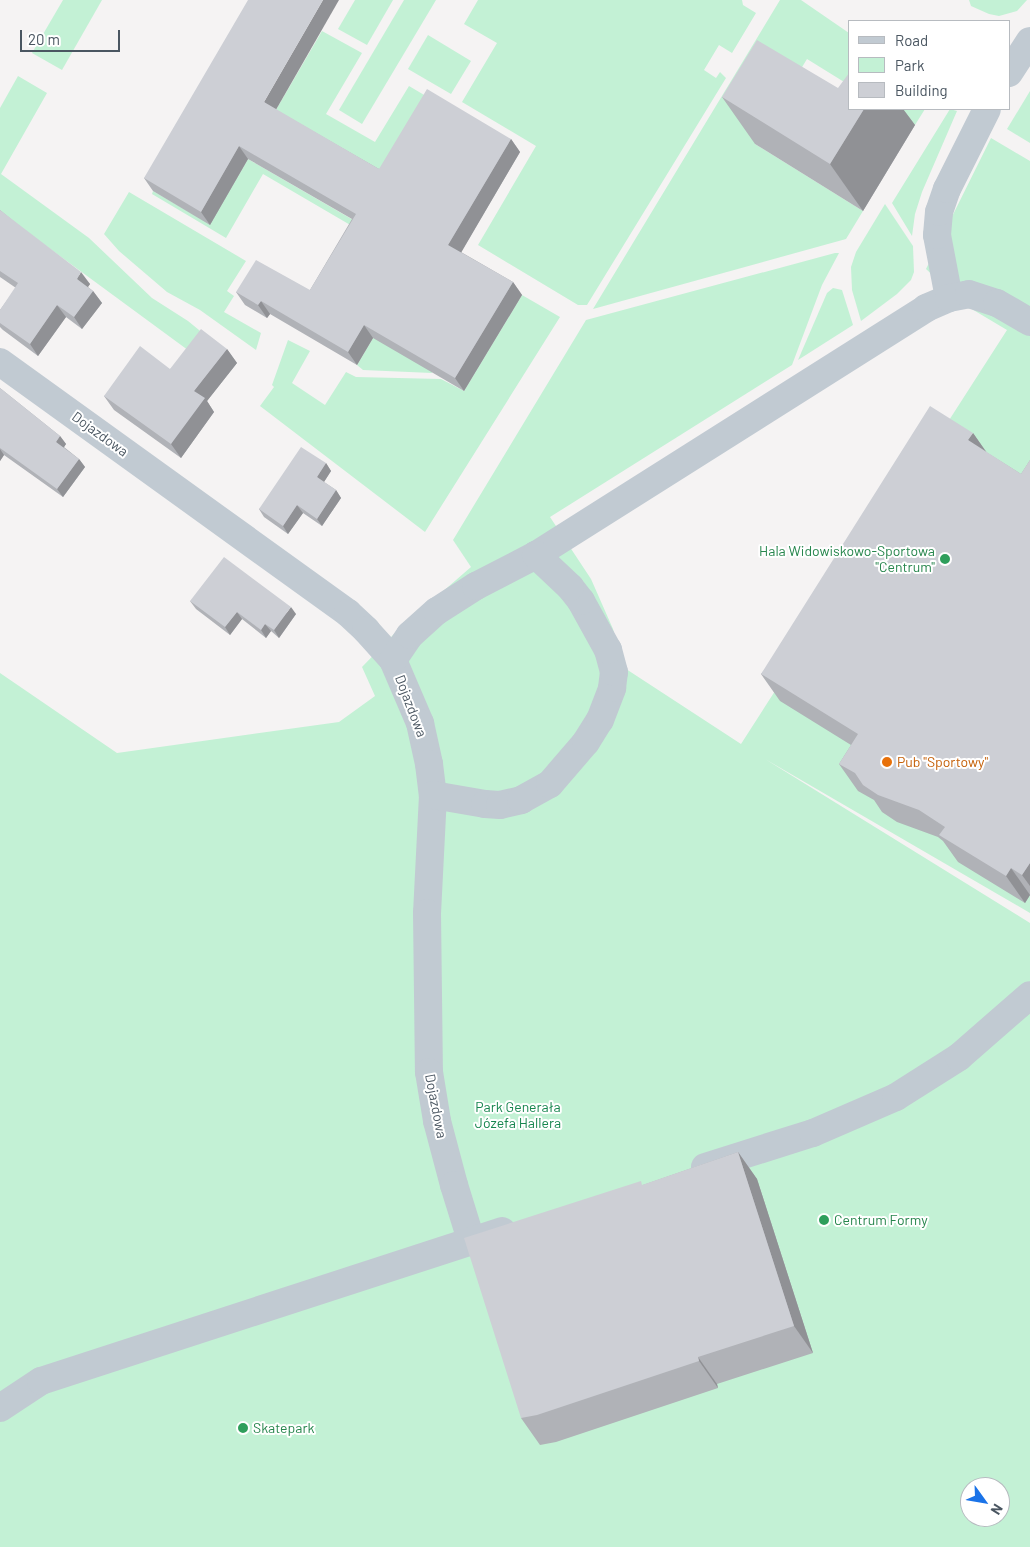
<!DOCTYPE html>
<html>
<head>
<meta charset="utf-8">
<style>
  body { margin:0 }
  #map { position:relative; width:1030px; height:1547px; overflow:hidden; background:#f5f3f3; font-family:Barlow,sans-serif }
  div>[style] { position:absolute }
  .green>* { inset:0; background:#c3f1d5 }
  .minor>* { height:28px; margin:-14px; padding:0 14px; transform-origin:14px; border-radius:14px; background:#c1cad2 }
  .wall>* { inset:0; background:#b0b2b7 }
  .shaded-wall>* { inset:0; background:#909195 }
  .building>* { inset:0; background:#cdcfd5 }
  .dots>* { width:14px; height:14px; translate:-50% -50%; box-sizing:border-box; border:2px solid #fff; border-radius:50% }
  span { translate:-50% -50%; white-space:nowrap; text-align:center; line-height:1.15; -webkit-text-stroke:4px #fff; paint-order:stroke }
  .street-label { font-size:14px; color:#4a5661 }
  .leisure-label { font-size:14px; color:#27864d }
  .right { translate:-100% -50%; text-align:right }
  .left { translate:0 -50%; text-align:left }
  .food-label { font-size:14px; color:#c56008 }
  .park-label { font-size:14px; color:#17864f }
  .legend { position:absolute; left:848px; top:20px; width:162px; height:90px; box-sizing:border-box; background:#fff; border:1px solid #b7bbc0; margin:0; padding:6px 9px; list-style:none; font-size:15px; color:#4a5661 }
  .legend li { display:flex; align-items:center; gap:10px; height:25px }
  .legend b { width:25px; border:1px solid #b7bbc0 }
  .north { position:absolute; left:960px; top:1477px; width:50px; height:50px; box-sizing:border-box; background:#fff; border:1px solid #b7bbc0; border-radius:50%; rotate:122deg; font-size:14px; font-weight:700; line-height:20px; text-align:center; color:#4a5661 }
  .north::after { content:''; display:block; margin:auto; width:18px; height:22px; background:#1a73e8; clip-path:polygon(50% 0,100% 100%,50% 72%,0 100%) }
  .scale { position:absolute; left:20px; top:30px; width:100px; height:22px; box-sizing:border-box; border:2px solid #4a5661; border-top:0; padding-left:6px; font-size:15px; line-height:18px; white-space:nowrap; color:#4a5661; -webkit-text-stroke:4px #fff; paint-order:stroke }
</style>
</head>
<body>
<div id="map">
  <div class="green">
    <div style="clip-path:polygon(63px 0,102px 0,62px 70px,32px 53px)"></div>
    <div style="clip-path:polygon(355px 0,393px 0,367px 45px,338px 29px)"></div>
    <div style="clip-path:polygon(404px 0,436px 0,362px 124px,339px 110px)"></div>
    <div style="clip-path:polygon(478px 0,742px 0,743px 5px,756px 13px,732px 53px,719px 45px,704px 70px,716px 78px,720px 72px,726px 78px,587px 305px,578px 305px,478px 245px,536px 146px,462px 102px,497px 43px,464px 24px)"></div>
    <div style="clip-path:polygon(780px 0,801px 0,849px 33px,849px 85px,807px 59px,755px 144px,863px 211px,846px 239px,593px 309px)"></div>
    <div style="clip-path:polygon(969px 0,1027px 0,1017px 11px,999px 16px,989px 14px,971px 6px)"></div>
    <div style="clip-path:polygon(322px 31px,362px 53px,326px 114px,375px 142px,409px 86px,436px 102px,388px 182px,273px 115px)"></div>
    <div style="clip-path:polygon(428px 35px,471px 61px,451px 94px,408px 69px)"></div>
    <div style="clip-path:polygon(18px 76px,47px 93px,1px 174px,89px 238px,152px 298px,188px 321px,210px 339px,196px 356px,0 212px,0 108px)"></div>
    <div style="clip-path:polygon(1030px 91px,1030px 143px,1007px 129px)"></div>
    <div style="clip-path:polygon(888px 109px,925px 109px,915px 125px)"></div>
    <div style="clip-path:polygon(950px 109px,957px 111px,922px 192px,915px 214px,912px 236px,892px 203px)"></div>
    <div style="clip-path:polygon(evenodd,991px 138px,1030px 161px,1030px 913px,765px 759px,1030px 923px,1030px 1547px,0 1547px,0 673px,117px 753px,339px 722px,375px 696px,362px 667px,395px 633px,471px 567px,453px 540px,586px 320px,835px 253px,839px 253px,822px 285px,792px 365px,550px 517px,591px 579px,613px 629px,623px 667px,741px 744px,1007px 330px,965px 305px,926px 269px,991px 138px,970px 1487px,1000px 1487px,1000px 1517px,970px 1517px,970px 1487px)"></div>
    <div style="clip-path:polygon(248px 159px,355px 221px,352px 226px,263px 174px,226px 238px,152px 194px,153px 191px,210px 224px)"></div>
    <div style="clip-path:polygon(129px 192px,246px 261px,227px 291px,234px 296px,224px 312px,261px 333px,256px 350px,200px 310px,167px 292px,119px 251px,104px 234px)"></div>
    <div style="clip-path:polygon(885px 204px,913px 246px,914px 272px,911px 280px,897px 294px,861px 321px,852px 290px,851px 267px,856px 252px)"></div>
    <div style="clip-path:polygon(420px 259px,432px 373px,363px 370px,357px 365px)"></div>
    <div style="clip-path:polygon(833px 288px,842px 290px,853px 325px,798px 360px,827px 293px)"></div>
    <div style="clip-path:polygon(522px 295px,560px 317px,425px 532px,260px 406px,274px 387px,272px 385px,288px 340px,310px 351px,292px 383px,325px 405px,346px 372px,356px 377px,441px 379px,464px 391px)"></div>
  </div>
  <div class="minor">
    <div style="left:1009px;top:73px;width:38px;rotate:-57deg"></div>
    <div style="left:949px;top:298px;width:64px;rotate:-100.8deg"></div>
    <div style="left:937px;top:235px;width:23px;rotate:-85deg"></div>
    <div style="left:939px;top:212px;width:24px;rotate:-71deg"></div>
    <div style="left:947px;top:189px;width:89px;rotate:-63.4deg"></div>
    <div style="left:0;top:362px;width:429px;rotate:35.8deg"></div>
    <div style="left:348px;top:613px;width:25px;rotate:43deg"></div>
    <div style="left:366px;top:630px;width:40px;rotate:48deg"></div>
    <div style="left:393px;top:660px;width:69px;rotate:66.8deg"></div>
    <div style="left:420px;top:723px;width:42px;rotate:77.6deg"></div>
    <div style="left:429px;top:764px;width:31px;rotate:83deg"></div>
    <div style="left:433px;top:795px;width:118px;rotate:92.9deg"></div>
    <div style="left:427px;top:913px;width:159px;rotate:89.3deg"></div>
    <div style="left:429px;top:1072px;width:50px;rotate:80.7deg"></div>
    <div style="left:437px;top:1121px;width:66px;rotate:75.1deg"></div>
    <div style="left:454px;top:1185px;width:58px;rotate:72.8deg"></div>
    <div style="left:393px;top:660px;width:30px;rotate:-56deg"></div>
    <div style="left:410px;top:635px;width:36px;rotate:-42deg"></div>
    <div style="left:437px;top:611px;width:46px;rotate:-32.7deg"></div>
    <div style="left:476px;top:586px;width:68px;rotate:-27.3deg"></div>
    <div style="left:536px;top:555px;width:462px;rotate:-32.3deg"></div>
    <div style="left:926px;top:308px;width:25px;rotate:-23deg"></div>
    <div style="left:949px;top:298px;width:20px;rotate:-11deg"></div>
    <div style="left:969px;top:294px;width:29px;rotate:18deg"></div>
    <div style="left:997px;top:303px;width:38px;rotate:30deg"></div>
    <div style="left:433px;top:795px;width:53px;rotate:9.8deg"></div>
    <div style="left:485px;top:804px;width:15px;rotate:4deg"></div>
    <div style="left:500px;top:805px;width:22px;rotate:-13deg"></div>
    <div style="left:521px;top:800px;width:33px;rotate:-29deg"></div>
    <div style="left:550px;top:784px;width:55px;rotate:-49.4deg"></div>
    <div style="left:586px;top:742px;width:26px;rotate:-58deg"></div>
    <div style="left:600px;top:720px;width:34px;rotate:-69deg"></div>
    <div style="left:612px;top:688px;width:16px;rotate:-83deg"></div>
    <div style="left:614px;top:672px;width:23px;rotate:-105deg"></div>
    <div style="left:608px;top:650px;width:56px;rotate:-118.9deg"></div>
    <div style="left:581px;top:601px;width:18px;rotate:-128deg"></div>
    <div style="left:570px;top:587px;width:47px;rotate:-136.7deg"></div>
    <div style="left:705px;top:1167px;width:113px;rotate:-17.5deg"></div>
    <div style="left:813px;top:1133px;width:90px;rotate:-23.4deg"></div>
    <div style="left:896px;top:1097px;width:75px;rotate:-32.4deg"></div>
    <div style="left:959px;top:1057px;width:94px;rotate:-41.1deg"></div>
    <div style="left:0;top:1408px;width:49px;rotate:-33.4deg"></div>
    <div style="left:41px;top:1381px;width:485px;rotate:-18deg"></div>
  </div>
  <div class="wall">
    <div style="clip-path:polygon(722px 97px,849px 109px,903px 109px,915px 125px,863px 211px,755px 144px)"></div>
    <div style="clip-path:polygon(276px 110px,379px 169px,511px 139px,520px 152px,461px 252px,513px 282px,522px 295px,464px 391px,373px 338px,357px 365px,270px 314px,267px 318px,245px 305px,236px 292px,310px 290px,352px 219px,248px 159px,210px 225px,153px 191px,144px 178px)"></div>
    <div style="clip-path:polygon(0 210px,90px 284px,88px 287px,93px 291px,102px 303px,82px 329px,66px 317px,38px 356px,3px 330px,0 327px,0 310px,16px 288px,0 277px)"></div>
    <div style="clip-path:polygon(227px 349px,237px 363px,207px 401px,214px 412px,181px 458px,114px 410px,104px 396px,170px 369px)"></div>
    <div style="clip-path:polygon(0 388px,60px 436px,66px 444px,64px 447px,79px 459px,85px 467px,63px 497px,4px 455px,0 461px)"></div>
    <div style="clip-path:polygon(973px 433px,986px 452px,1021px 474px,1030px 460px,1030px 895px,1025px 903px,958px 862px,943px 841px,938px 837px,897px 822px,882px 812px,874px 800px,858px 791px,839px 764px,851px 745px,780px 701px,761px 674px)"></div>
    <div style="clip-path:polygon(326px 463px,331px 471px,324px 482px,336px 490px,341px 498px,322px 526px,303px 513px,288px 534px,264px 517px,259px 509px)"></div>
    <div style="clip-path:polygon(190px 601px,296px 614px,279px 638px,271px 631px,266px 638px,242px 619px,230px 635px,196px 609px)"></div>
    <div style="clip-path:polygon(738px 1152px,757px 1179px,813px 1353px,717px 1384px,718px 1388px,556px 1442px,540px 1445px,521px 1418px,643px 1185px)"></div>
  </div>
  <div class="shaded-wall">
    <div style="clip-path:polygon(323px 0,339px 0,273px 115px,264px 102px)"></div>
    <div style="clip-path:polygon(864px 109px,903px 109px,915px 125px,863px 211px,830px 164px)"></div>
    <div style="clip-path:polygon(511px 139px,520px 152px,458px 258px,448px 245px)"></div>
    <div style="clip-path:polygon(239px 146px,248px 159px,210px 225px,201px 212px)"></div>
    <div style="clip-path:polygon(81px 272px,90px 284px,85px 291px,77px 279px)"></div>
    <div style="clip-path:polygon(513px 282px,522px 295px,464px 391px,455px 378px)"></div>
    <div style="clip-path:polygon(93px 291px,102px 303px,82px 329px,74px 317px)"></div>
    <div style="clip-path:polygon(261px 301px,270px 314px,267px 318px,258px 305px)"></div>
    <div style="clip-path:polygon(57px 305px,66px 317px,38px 356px,30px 344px)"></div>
    <div style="clip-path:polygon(364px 325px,373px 338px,357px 365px,348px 352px)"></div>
    <div style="clip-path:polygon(227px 349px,237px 363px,207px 401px,214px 412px,181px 458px,171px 444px,194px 391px)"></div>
    <div style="clip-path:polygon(973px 433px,992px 460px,968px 440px)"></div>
    <div style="clip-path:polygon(60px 436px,66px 444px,62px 450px,56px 442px)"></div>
    <div style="clip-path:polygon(0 449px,4px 455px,0 461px)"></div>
    <div style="clip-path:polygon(79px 459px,85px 467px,63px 497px,57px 489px)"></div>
    <div style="clip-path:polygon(326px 463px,331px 471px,322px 485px,317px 477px)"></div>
    <div style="clip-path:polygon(336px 490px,341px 498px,322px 526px,317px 519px)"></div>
    <div style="clip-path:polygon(297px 505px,303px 513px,288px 534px,283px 526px)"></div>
    <div style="clip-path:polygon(291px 607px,296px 614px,279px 638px,274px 630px)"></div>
    <div style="clip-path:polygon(237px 612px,242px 619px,230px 635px,225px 627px)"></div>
    <div style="clip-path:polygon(265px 624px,271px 631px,266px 638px,261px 630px)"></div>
    <div style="clip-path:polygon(1030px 863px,1030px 886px,1022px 875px)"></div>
    <div style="clip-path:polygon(1011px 868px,1030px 895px,1025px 903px,1006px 876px)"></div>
    <div style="clip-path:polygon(738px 1152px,757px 1179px,813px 1353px,794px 1326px)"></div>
    <div style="clip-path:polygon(698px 1357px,717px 1384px,718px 1388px,699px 1361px)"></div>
  </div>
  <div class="building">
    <div style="clip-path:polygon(248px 0,323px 0,264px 102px,379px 169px,427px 89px,511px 139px,448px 245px,513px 282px,455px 378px,364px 325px,348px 352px,261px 301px,258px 305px,236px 292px,256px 260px,310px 290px,356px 214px,239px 146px,201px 212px,144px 178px)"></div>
    <div style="clip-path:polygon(757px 40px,838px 88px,849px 73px,849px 109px,864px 109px,830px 164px,722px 97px)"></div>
    <div style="clip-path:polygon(0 210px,81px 272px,77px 279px,93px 291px,74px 317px,57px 305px,30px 344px,0 323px,0 310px,18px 283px,0 271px)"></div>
    <div style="clip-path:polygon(201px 329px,227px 349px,194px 391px,205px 398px,171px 444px,104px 396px,140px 346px,170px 369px)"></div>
    <div style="clip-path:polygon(0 388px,60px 436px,56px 442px,79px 459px,57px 489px,0 448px)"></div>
    <div style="clip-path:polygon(930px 406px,973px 433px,968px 440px,1021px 474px,1030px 460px,1030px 863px,1022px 875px,1011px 868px,1006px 876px,939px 835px,945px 827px,919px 810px,878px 795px,863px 785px,855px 773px,839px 764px,858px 734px,761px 674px)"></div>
    <div style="clip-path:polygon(301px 447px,326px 463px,317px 477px,336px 490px,317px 519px,297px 505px,283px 526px,259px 509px)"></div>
    <div style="clip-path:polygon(224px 557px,291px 607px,274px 630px,265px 624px,261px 630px,237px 612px,225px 627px,190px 601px)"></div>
    <div style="clip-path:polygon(738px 1152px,794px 1326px,698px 1357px,699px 1361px,537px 1415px,521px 1418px,464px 1238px,641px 1181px,642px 1185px)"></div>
  </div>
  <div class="dots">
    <div style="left:945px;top:559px;background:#2e9e5b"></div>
    <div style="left:887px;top:762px;background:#e8710a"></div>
    <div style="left:824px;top:1220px;background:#2e9e5b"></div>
    <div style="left:243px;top:1428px;background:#2e9e5b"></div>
  </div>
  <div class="street-label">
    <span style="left:100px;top:434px;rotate:36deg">Dojazdowa</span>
    <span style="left:411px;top:706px;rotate:69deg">Dojazdowa</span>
    <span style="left:436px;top:1106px;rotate:79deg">Dojazdowa</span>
  </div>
  <div class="leisure-label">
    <span class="right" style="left:935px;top:559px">Hala Widowiskowo-Sportowa<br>"Centrum"</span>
    <span class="left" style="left:834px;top:1220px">Centrum Formy</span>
    <span class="left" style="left:253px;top:1428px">Skatepark</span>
  </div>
  <div class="food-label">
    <span class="left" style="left:897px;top:762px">Pub "Sportowy"</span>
  </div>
  <div class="park-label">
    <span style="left:518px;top:1115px">Park Generała<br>Józefa Hallera</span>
  </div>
  <ul class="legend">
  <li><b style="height:6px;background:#c1cad2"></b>Road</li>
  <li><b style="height:14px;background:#c3f1d5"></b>Park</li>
  <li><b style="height:14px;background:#cdcfd5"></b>Building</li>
  </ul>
  <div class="north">N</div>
  <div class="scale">20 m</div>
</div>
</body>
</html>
